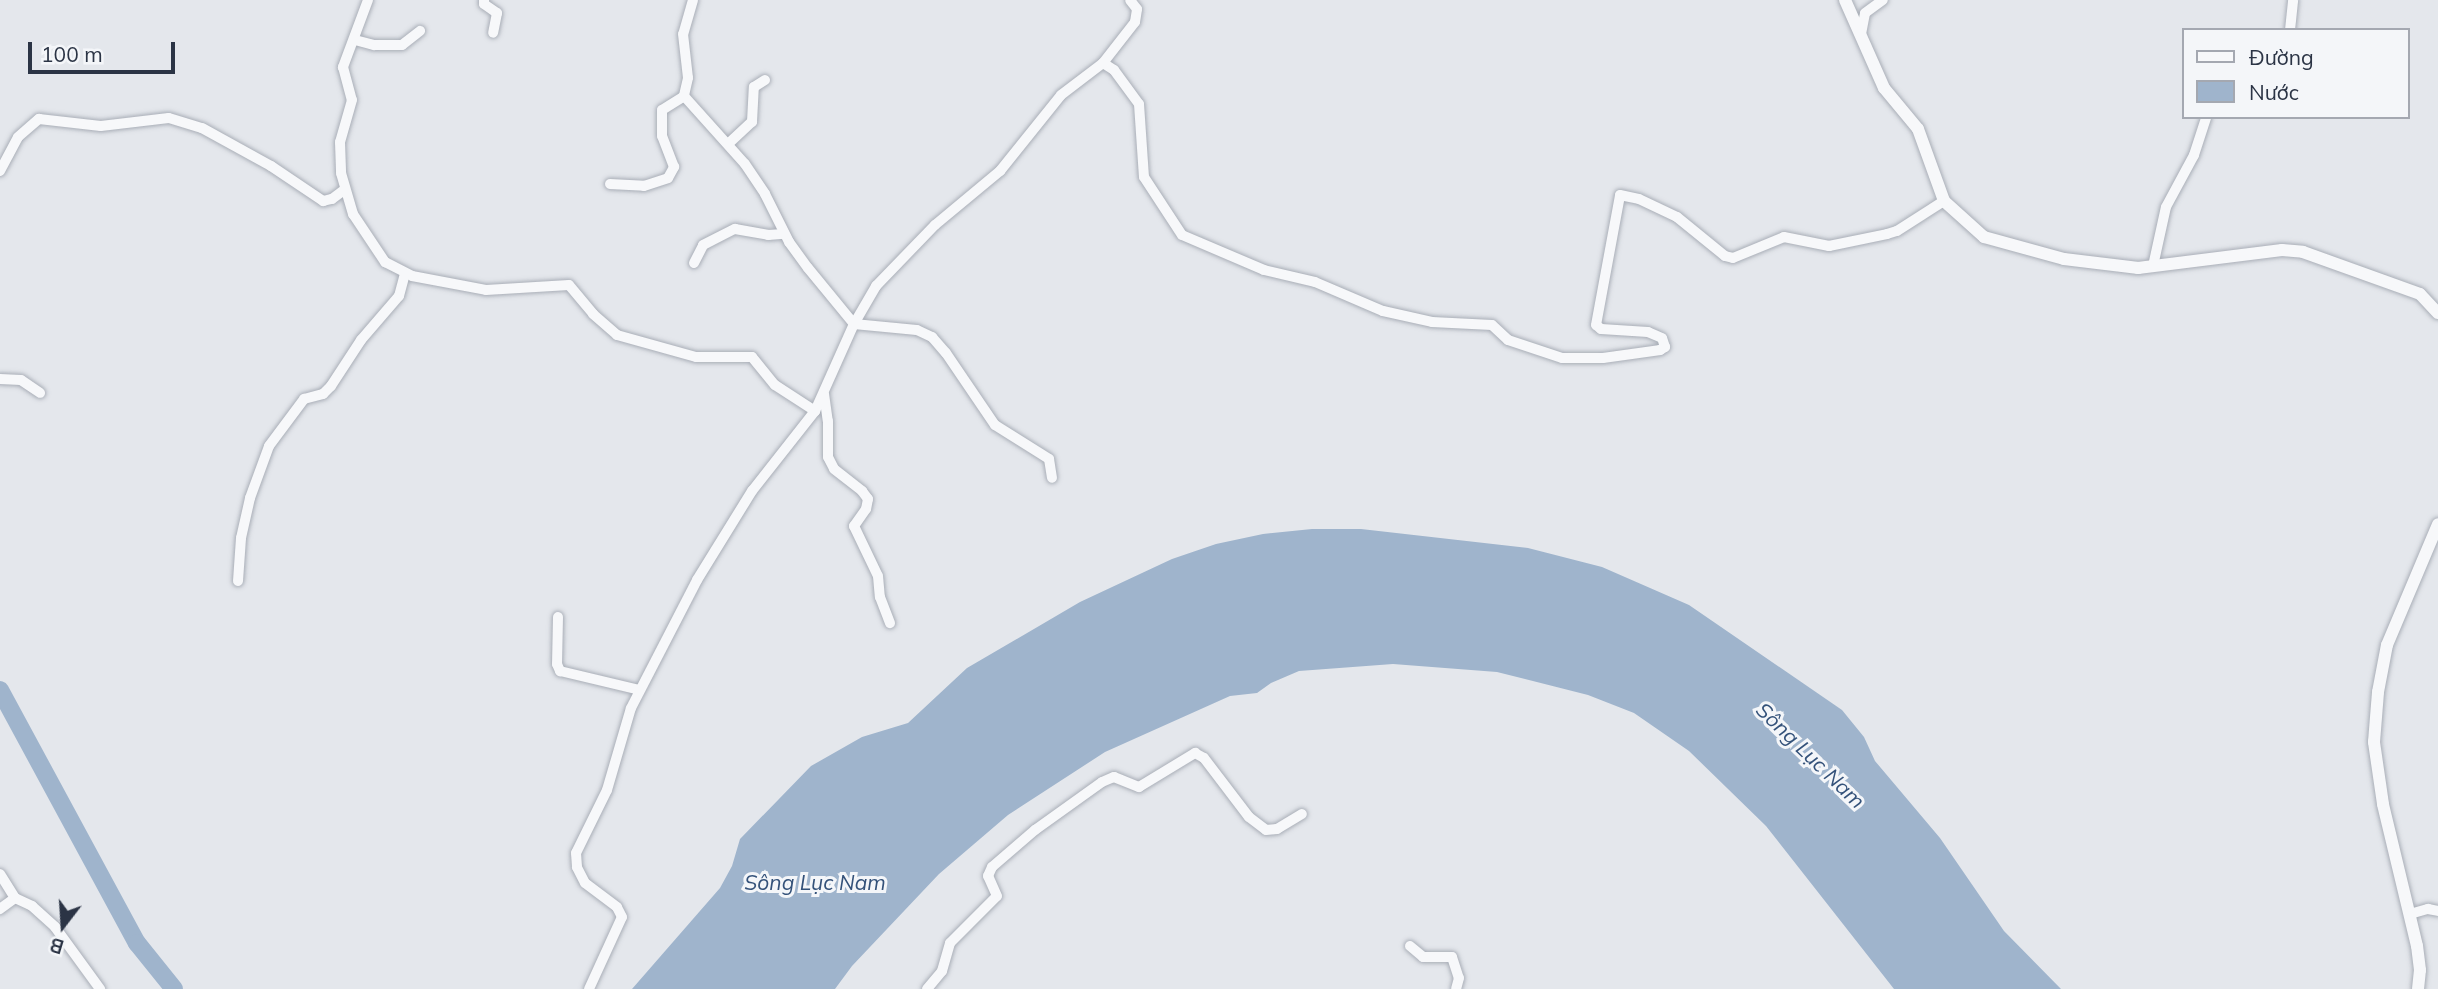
<!DOCTYPE html>
<html>
<head>
<meta charset="utf-8">
<style>
  body { margin:0 }
  #map { position:relative; width:2438px; height:989px; overflow:hidden; background:#e4e7ec; font-family:Mulish,sans-serif }
  div>[style] { position:absolute }
  .water>* { inset:0; background:#9fb4cc }
  .river>* { height:18px; margin:-9px; padding:0 9px; transform-origin:9px; border-radius:9px; background:#9fb4cc }
  .roads { filter:drop-shadow(0 0 2px #a9aeb7) drop-shadow(0 0 2px #a9aeb7) }
  .minor>* { height:10px; margin:-5px; padding:0 5px; transform-origin:5px; border-radius:5px; background:#f7f8fa }
  .tertiary>* { height:12px; margin:-6px; padding:0 6px; transform-origin:6px; border-radius:6px; background:#f7f8fa }
  span { translate:-50% -50%; white-space:nowrap; text-align:center; line-height:1.15; -webkit-text-stroke:6px #f4f6f9; paint-order:stroke }
  .water-label { font-size:21px; color:#34527a; font-style:italic }
  .legend { position:absolute; left:2182px; top:28px; width:228px; height:91px; box-sizing:border-box; background:#f4f6f9; border:2px solid #a4a8b1; margin:0; padding:9px 12px; list-style:none; font-size:21px; color:#2b3445 }
  .legend li { display:flex; align-items:center; gap:14px; height:35px }
  .legend b { width:35px; border:2px solid #a4a8b1 }
  .north { position:absolute; left:28px; top:891px; width:70px; height:70px; -webkit-text-stroke:5px #f4f6f9; paint-order:stroke; rotate:197deg; font-size:19px; font-weight:700; line-height:28px; text-align:center; color:#2b3445 }
  .north::after { content:''; display:block; margin:auto; width:24px; height:32px; background:#2b3445; clip-path:polygon(50% 0,100% 100%,50% 72%,0 100%) }
  .scale { position:absolute; left:28px; top:42px; width:147px; height:32px; box-sizing:border-box; border:4px solid #2b3445; border-top:0; padding-left:9px; font-size:21px; line-height:24px; white-space:nowrap; color:#2b3445; -webkit-text-stroke:5px #f4f6f9; paint-order:stroke }
</style>
</head>
<body>
<div id="map">
  <div class="water">
    <div style="clip-path:polygon(1312px 529px,1361px 529px,1528px 548px,1602px 567px,1689px 605px,1842px 710px,1864px 737px,1875px 761px,1940px 838px,2004px 931px,2061px 989px,1894px 989px,1766px 826px,1689px 751px,1634px 713px,1588px 695px,1497px 672px,1393px 664px,1299px 671px,1271px 683px,1257px 693px,1230px 696px,1105px 752px,1008px 815px,939px 874px,852px 966px,835px 989px,632px 989px,720px 888px,732px 866px,740px 839px,811px 766px,862px 737px,908px 723px,967px 668px,1080px 602px,1172px 559px,1216px 544px,1263px 534px)"></div>
  </div>
  <div class="river">
    <div style="left:0;top:690px;width:288px;rotate:61.6deg"></div>
    <div style="left:137px;top:943px;width:59px;rotate:51.2deg"></div>
  </div>
  <div class="roads">
    <div class="minor">
      <div style="left:368px;top:0;width:72px;rotate:110.5deg"></div>
      <div style="left:343px;top:67px;width:34px;rotate:75deg"></div>
      <div style="left:352px;top:100px;width:44px;rotate:105.9deg"></div>
      <div style="left:340px;top:142px;width:31px;rotate:88deg"></div>
      <div style="left:341px;top:173px;width:43px;rotate:73.7deg"></div>
      <div style="left:353px;top:214px;width:58px;rotate:56.3deg"></div>
      <div style="left:385px;top:262px;width:30px;rotate:27deg"></div>
      <div style="left:412px;top:276px;width:75px;rotate:10.7deg"></div>
      <div style="left:486px;top:290px;width:83px;rotate:-3.4deg"></div>
      <div style="left:569px;top:285px;width:38px;rotate:50deg"></div>
      <div style="left:593px;top:314px;width:32px;rotate:41deg"></div>
      <div style="left:617px;top:335px;width:82px;rotate:15.6deg"></div>
      <div style="left:696px;top:357px;width:56px"></div>
      <div style="left:752px;top:357px;width:36px;rotate:51deg"></div>
      <div style="left:775px;top:385px;width:48px;rotate:33deg"></div>
      <div style="left:484px;top:0;width:4px;rotate:90deg"></div>
      <div style="left:484px;top:4px;width:16px;rotate:35deg"></div>
      <div style="left:497px;top:13px;width:20px;rotate:101deg"></div>
      <div style="left:693px;top:0;width:35px;rotate:106deg"></div>
      <div style="left:683px;top:34px;width:44px;rotate:83.5deg"></div>
      <div style="left:688px;top:78px;width:18px;rotate:103deg"></div>
      <div style="left:684px;top:96px;width:91px;rotate:48.1deg"></div>
      <div style="left:745px;top:164px;width:36px;rotate:56deg"></div>
      <div style="left:765px;top:194px;width:54px;rotate:63.4deg"></div>
      <div style="left:789px;top:242px;width:32px;rotate:54deg"></div>
      <div style="left:808px;top:268px;width:72px;rotate:50.6deg"></div>
      <div style="left:854px;top:324px;width:63px;rotate:5.4deg"></div>
      <div style="left:917px;top:330px;width:17px;rotate:25deg"></div>
      <div style="left:932px;top:337px;width:21px;rotate:49deg"></div>
      <div style="left:946px;top:353px;width:87px;rotate:55.8deg"></div>
      <div style="left:995px;top:425px;width:64px;rotate:32.2deg"></div>
      <div style="left:1049px;top:459px;width:19px;rotate:81deg"></div>
      <div style="left:2290px;top:30px;width:30px;rotate:-84deg"></div>
      <div style="left:1861px;top:34px;width:21px;rotate:-79deg"></div>
      <div style="left:1865px;top:13px;width:22px;rotate:-36deg"></div>
      <div style="left:355px;top:40px;width:20px;rotate:15deg"></div>
      <div style="left:374px;top:45px;width:28px"></div>
      <div style="left:402px;top:45px;width:23px;rotate:-38deg"></div>
      <div style="left:1103px;top:63px;width:13px;rotate:32deg"></div>
      <div style="left:1114px;top:70px;width:42px;rotate:53.7deg"></div>
      <div style="left:1139px;top:104px;width:73px;rotate:86.1deg"></div>
      <div style="left:1144px;top:177px;width:69px;rotate:56.8deg"></div>
      <div style="left:1182px;top:235px;width:89px;rotate:23.1deg"></div>
      <div style="left:1264px;top:270px;width:52px;rotate:13.2deg"></div>
      <div style="left:1315px;top:282px;width:74px;rotate:23.1deg"></div>
      <div style="left:1383px;top:311px;width:50px;rotate:12.7deg"></div>
      <div style="left:1432px;top:322px;width:60px;rotate:2.9deg"></div>
      <div style="left:1492px;top:325px;width:22px;rotate:43deg"></div>
      <div style="left:1508px;top:340px;width:57px;rotate:18.4deg"></div>
      <div style="left:1562px;top:358px;width:41px"></div>
      <div style="left:1603px;top:358px;width:58px;rotate:-8deg"></div>
      <div style="left:1660px;top:350px;width:6px;rotate:-31deg"></div>
      <div style="left:1665px;top:347px;width:9px;rotate:-108deg"></div>
      <div style="left:1662px;top:338px;width:15px;rotate:-157deg"></div>
      <div style="left:1648px;top:332px;width:47px;rotate:-176.3deg"></div>
      <div style="left:1601px;top:329px;width:6px;rotate:-141deg"></div>
      <div style="left:1596px;top:325px;width:132px;rotate:-79.5deg"></div>
      <div style="left:1620px;top:195px;width:19px;rotate:12deg"></div>
      <div style="left:1639px;top:199px;width:42px;rotate:25.3deg"></div>
      <div style="left:1677px;top:217px;width:62px;rotate:39.1deg"></div>
      <div style="left:1725px;top:256px;width:8px;rotate:14deg"></div>
      <div style="left:1733px;top:258px;width:55px;rotate:-22.4deg"></div>
      <div style="left:1784px;top:237px;width:46px;rotate:11.3deg"></div>
      <div style="left:1829px;top:246px;width:59px;rotate:-11.7deg"></div>
      <div style="left:1887px;top:234px;width:10px;rotate:-17deg"></div>
      <div style="left:1897px;top:231px;width:56px;rotate:-32.6deg"></div>
      <div style="left:728px;top:144px;width:33px;rotate:-43deg"></div>
      <div style="left:752px;top:122px;width:35px;rotate:-87deg"></div>
      <div style="left:754px;top:87px;width:13px;rotate:-32deg"></div>
      <div style="left:0;top:171px;width:38px;rotate:-62deg"></div>
      <div style="left:18px;top:137px;width:28px;rotate:-41deg"></div>
      <div style="left:39px;top:119px;width:62px;rotate:6.4deg"></div>
      <div style="left:101px;top:126px;width:68px;rotate:-6.7deg"></div>
      <div style="left:169px;top:118px;width:34px;rotate:17deg"></div>
      <div style="left:202px;top:128px;width:79px;rotate:28.8deg"></div>
      <div style="left:271px;top:166px;width:63px;rotate:33.9deg"></div>
      <div style="left:323px;top:201px;width:9px;rotate:-13deg"></div>
      <div style="left:332px;top:199px;width:15px;rotate:-37deg"></div>
      <div style="left:610px;top:184px;width:34px;rotate:3deg"></div>
      <div style="left:644px;top:186px;width:25px;rotate:-18deg"></div>
      <div style="left:668px;top:178px;width:13px;rotate:-61deg"></div>
      <div style="left:674px;top:167px;width:33px;rotate:-111deg"></div>
      <div style="left:662px;top:136px;width:26px;rotate:-90deg"></div>
      <div style="left:662px;top:110px;width:26px;rotate:-32deg"></div>
      <div style="left:694px;top:263px;width:20px;rotate:-63deg"></div>
      <div style="left:703px;top:245px;width:36px;rotate:-27deg"></div>
      <div style="left:735px;top:229px;width:34px;rotate:10deg"></div>
      <div style="left:768px;top:235px;width:16px;rotate:-4deg"></div>
      <div style="left:2153px;top:266px;width:60px;rotate:-77.6deg"></div>
      <div style="left:2166px;top:207px;width:59px;rotate:-61.7deg"></div>
      <div style="left:2194px;top:155px;width:40px;rotate:-72deg"></div>
      <div style="left:0;top:379px;width:21px;rotate:3deg"></div>
      <div style="left:21px;top:380px;width:23px;rotate:34deg"></div>
      <div style="left:824px;top:394px;width:27px;rotate:82deg"></div>
      <div style="left:828px;top:421px;width:36px;rotate:90deg"></div>
      <div style="left:828px;top:457px;width:13px;rotate:63deg"></div>
      <div style="left:834px;top:469px;width:36px;rotate:38deg"></div>
      <div style="left:862px;top:491px;width:10px;rotate:53deg"></div>
      <div style="left:868px;top:499px;width:10px;rotate:101deg"></div>
      <div style="left:866px;top:509px;width:21px;rotate:125deg"></div>
      <div style="left:854px;top:526px;width:55px;rotate:64.4deg"></div>
      <div style="left:878px;top:576px;width:21px;rotate:85deg"></div>
      <div style="left:880px;top:597px;width:28px;rotate:69deg"></div>
      <div style="left:238px;top:581px;width:43px;rotate:-86deg"></div>
      <div style="left:241px;top:538px;width:41px;rotate:-77.3deg"></div>
      <div style="left:250px;top:498px;width:55px;rotate:-69.9deg"></div>
      <div style="left:269px;top:446px;width:59px;rotate:-53.3deg"></div>
      <div style="left:304px;top:399px;width:20px;rotate:-15deg"></div>
      <div style="left:323px;top:394px;width:11px;rotate:-45deg"></div>
      <div style="left:331px;top:386px;width:55px;rotate:-56.9deg"></div>
      <div style="left:361px;top:340px;width:58px;rotate:-49.2deg"></div>
      <div style="left:399px;top:296px;width:23px;rotate:-75deg"></div>
      <div style="left:558px;top:617px;width:47px;rotate:91.2deg"></div>
      <div style="left:557px;top:664px;width:8px;rotate:67deg"></div>
      <div style="left:560px;top:671px;width:82px;rotate:13.4deg"></div>
      <div style="left:0;top:874px;width:28px;rotate:58deg"></div>
      <div style="left:15px;top:898px;width:19px;rotate:144deg"></div>
      <div style="left:15px;top:898px;width:19px;rotate:25deg"></div>
      <div style="left:32px;top:906px;width:31px;rotate:42deg"></div>
      <div style="left:55px;top:927px;width:77px;rotate:54deg"></div>
      <div style="left:2410px;top:914px;width:19px;rotate:-16deg"></div>
      <div style="left:2428px;top:909px;width:10px;rotate:11deg"></div>
      <div style="left:1410px;top:946px;width:17px;rotate:40deg"></div>
      <div style="left:1423px;top:957px;width:29px"></div>
      <div style="left:1452px;top:957px;width:22px;rotate:72deg"></div>
      <div style="left:1459px;top:978px;width:11px;rotate:105deg"></div>
      <div style="left:589px;top:989px;width:79px;rotate:-65.4deg"></div>
      <div style="left:622px;top:917px;width:11px;rotate:-117deg"></div>
      <div style="left:617px;top:907px;width:40px;rotate:-143deg"></div>
      <div style="left:585px;top:883px;width:18px;rotate:-117deg"></div>
      <div style="left:577px;top:867px;width:14px;rotate:-94deg"></div>
      <div style="left:576px;top:853px;width:70px;rotate:-63.8deg"></div>
      <div style="left:607px;top:790px;width:85px;rotate:-73.7deg"></div>
      <div style="left:631px;top:708px;width:144px;rotate:-62.7deg"></div>
      <div style="left:697px;top:580px;width:105px;rotate:-58.3deg"></div>
      <div style="left:752px;top:491px;width:102px;rotate:-51.8deg"></div>
      <div style="left:815px;top:411px;width:95px;rotate:-65.9deg"></div>
      <div style="left:854px;top:324px;width:44px;rotate:-59.9deg"></div>
      <div style="left:876px;top:286px;width:85px;rotate:-46deg"></div>
      <div style="left:935px;top:225px;width:85px;rotate:-39.7deg"></div>
      <div style="left:1000px;top:171px;width:97px;rotate:-51.2deg"></div>
      <div style="left:1061px;top:95px;width:53px;rotate:-37.3deg"></div>
      <div style="left:1103px;top:63px;width:52px;rotate:-52deg"></div>
      <div style="left:1135px;top:22px;width:13px;rotate:-81deg"></div>
      <div style="left:1137px;top:9px;width:11px;rotate:-128deg"></div>
      <div style="left:927px;top:989px;width:23px;rotate:-50deg"></div>
      <div style="left:942px;top:971px;width:29px;rotate:-74deg"></div>
      <div style="left:950px;top:943px;width:66px;rotate:-45deg"></div>
      <div style="left:997px;top:896px;width:22px;rotate:-114deg"></div>
      <div style="left:988px;top:876px;width:10px;rotate:-66deg"></div>
      <div style="left:992px;top:867px;width:57px;rotate:-40.7deg"></div>
      <div style="left:1035px;top:830px;width:82px;rotate:-35.6deg"></div>
      <div style="left:1102px;top:782px;width:13px;rotate:-23deg"></div>
      <div style="left:1114px;top:777px;width:27px;rotate:22deg"></div>
      <div style="left:1139px;top:787px;width:66px;rotate:-31.3deg"></div>
      <div style="left:1195px;top:753px;width:10px;rotate:29deg"></div>
      <div style="left:1204px;top:758px;width:74px;rotate:52.7deg"></div>
      <div style="left:1249px;top:817px;width:21px;rotate:37deg"></div>
      <div style="left:1266px;top:830px;width:11px;rotate:-5deg"></div>
      <div style="left:1277px;top:829px;width:29px;rotate:-31deg"></div>
    </div>
    <div class="tertiary">
      <div style="left:1845px;top:0;width:96px;rotate:66.1deg"></div>
      <div style="left:1884px;top:88px;width:53px;rotate:50.3deg"></div>
      <div style="left:1918px;top:129px;width:77px;rotate:70.1deg"></div>
      <div style="left:1944px;top:201px;width:54px;rotate:42deg"></div>
      <div style="left:1984px;top:237px;width:83px;rotate:15.4deg"></div>
      <div style="left:2064px;top:259px;width:75px;rotate:6.9deg"></div>
      <div style="left:2138px;top:268px;width:145px;rotate:-7.1deg"></div>
      <div style="left:2282px;top:250px;width:21px;rotate:5deg"></div>
      <div style="left:2303px;top:252px;width:124px;rotate:19.7deg"></div>
      <div style="left:2420px;top:294px;width:26px;rotate:47deg"></div>
      <div style="left:2418px;top:989px;width:19px;rotate:-84deg"></div>
      <div style="left:2420px;top:970px;width:24px;rotate:-97deg"></div>
      <div style="left:2417px;top:946px;width:146px;rotate:-103.5deg"></div>
      <div style="left:2383px;top:804px;width:63px;rotate:-98.3deg"></div>
      <div style="left:2374px;top:742px;width:50px;rotate:-85.4deg"></div>
      <div style="left:2378px;top:692px;width:48px;rotate:-79.2deg"></div>
      <div style="left:2387px;top:645px;width:131px;rotate:-67.1deg"></div>
    </div>
  </div>
  <div class="water-label">
    <span style="left:1811px;top:755px;rotate:44deg">Sông Lục Nam</span>
    <span style="left:815px;top:882px">Sông Lục Nam</span>
  </div>
  <ul class="legend">
  <li><b style="height:9px;background:#f7f8fa"></b>Đường</li>
  <li><b style="height:19px;background:#9fb4cc"></b>Nước</li>
  </ul>
  <div class="north">B</div>
  <div class="scale">100 m</div>
</div>
</body>
</html>
